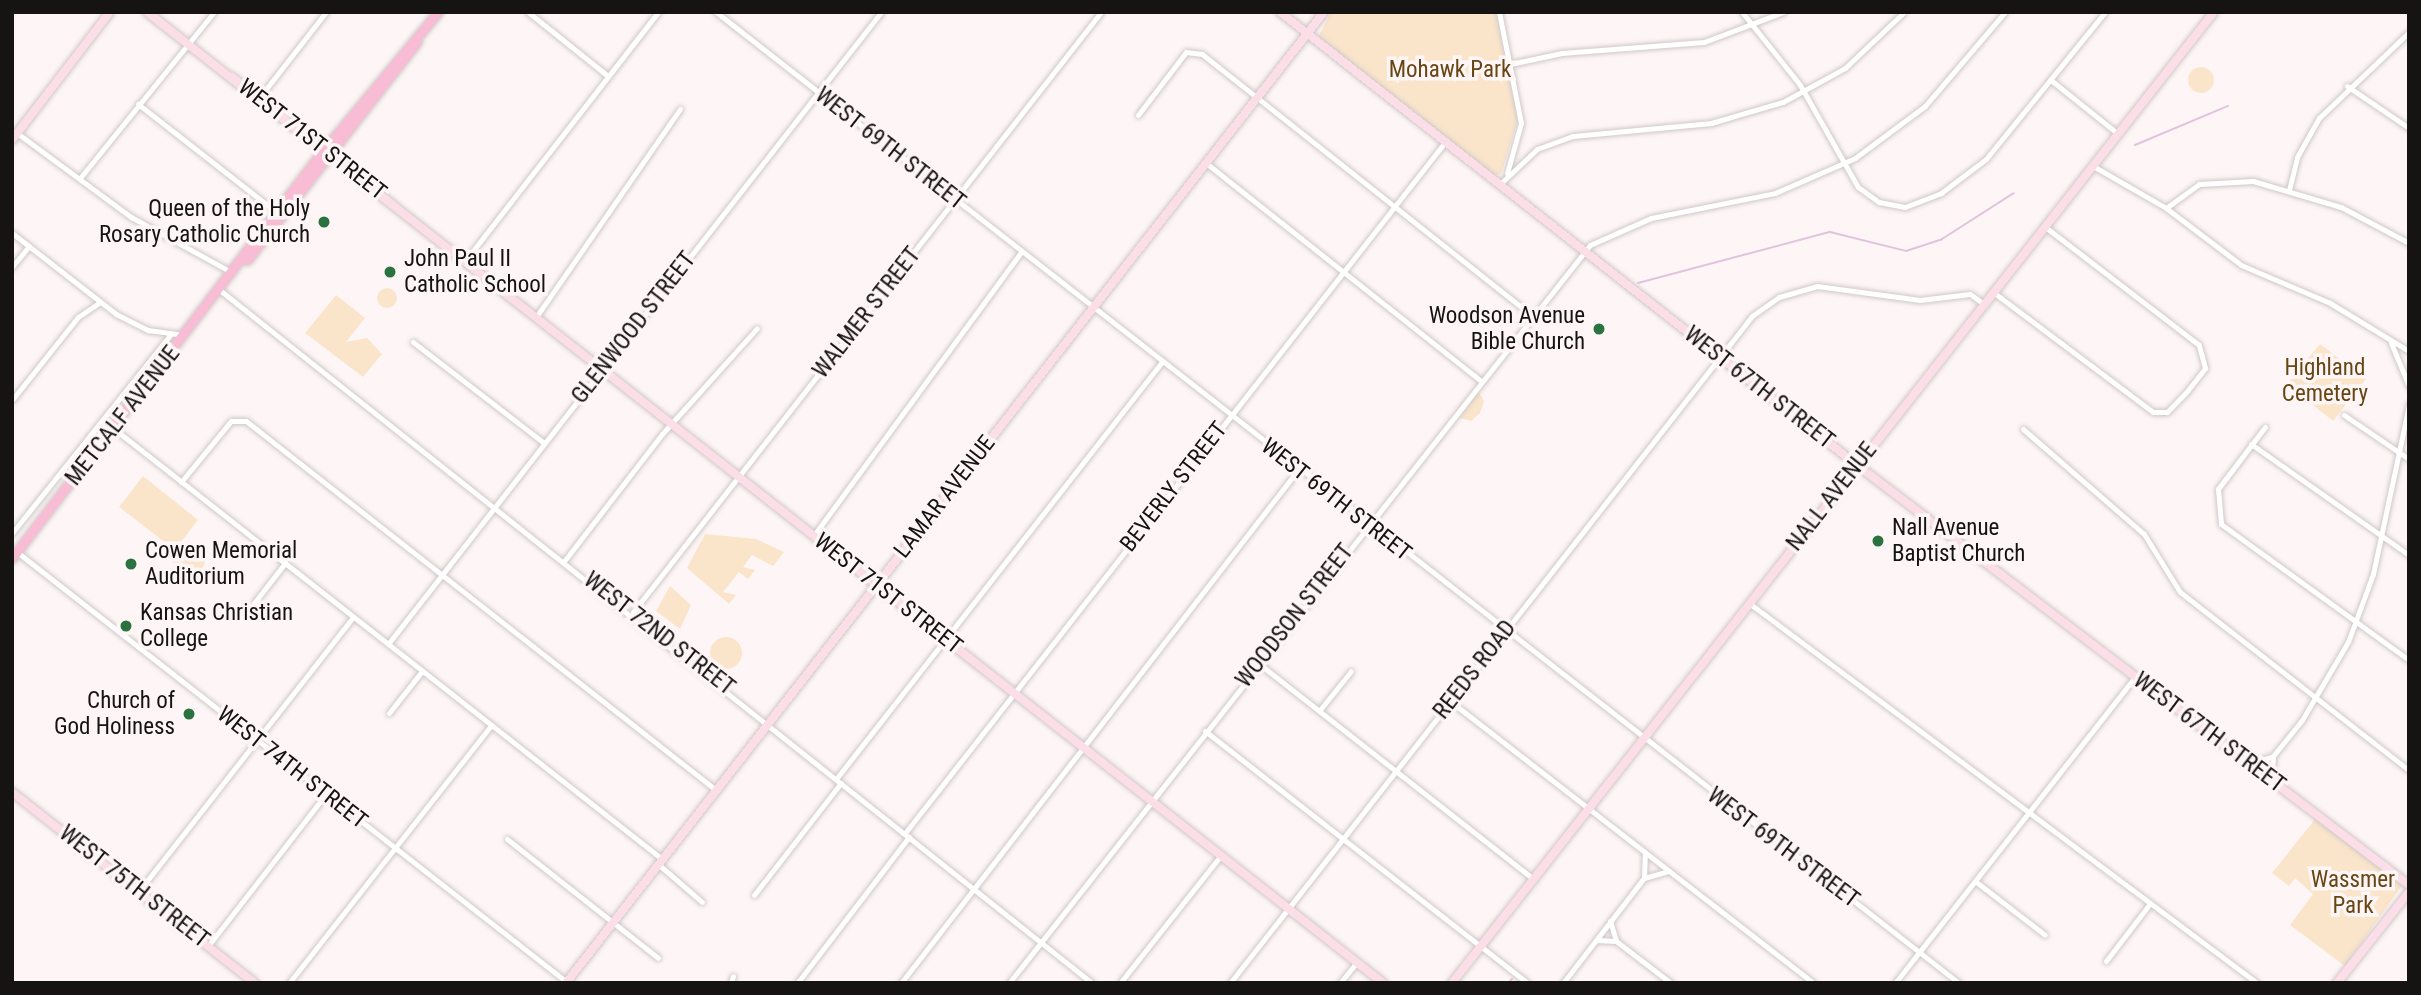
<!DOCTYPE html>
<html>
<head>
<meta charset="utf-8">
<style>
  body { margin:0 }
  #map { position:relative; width:2421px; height:995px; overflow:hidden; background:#fef6f6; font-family:"Roboto Condensed",sans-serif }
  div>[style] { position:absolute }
  .green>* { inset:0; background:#fae5cb }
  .round { border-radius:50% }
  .stream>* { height:2px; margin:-1px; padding:0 1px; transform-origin:1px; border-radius:1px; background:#e1c3dd }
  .roads { filter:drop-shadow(0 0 2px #d0c8c8) drop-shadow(0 0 2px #d0c8c8) }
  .street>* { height:5px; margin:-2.5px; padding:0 2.5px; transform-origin:2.5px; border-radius:2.5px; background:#fff }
  .secondary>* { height:8px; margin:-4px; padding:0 4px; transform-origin:4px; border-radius:4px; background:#fcdee9 }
  .primary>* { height:9px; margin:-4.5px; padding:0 4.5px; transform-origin:4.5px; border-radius:4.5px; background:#f8bcd4 }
  .dots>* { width:19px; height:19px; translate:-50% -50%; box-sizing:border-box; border:4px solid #fef6f6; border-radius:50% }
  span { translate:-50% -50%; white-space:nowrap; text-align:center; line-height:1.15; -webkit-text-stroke:7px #fef6f6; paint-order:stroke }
  .park-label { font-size:23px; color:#674613 }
  .street-label { font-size:23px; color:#161313 }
  .poi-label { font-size:23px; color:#161313 }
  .right { translate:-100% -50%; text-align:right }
  .left { translate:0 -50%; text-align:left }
  .frame { position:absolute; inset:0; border:14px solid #161313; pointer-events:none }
</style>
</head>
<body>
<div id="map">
  <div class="green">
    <div style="clip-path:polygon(1331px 12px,1496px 12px,1518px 120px,1501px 174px,1494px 175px,1318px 37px)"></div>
    <div class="round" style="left:2188px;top:67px;width:26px;height:26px"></div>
    <div class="round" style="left:377px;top:288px;width:20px;height:20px"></div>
    <div style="clip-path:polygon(336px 295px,365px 318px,346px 342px,367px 338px,382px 354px,363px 377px,305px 333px)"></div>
    <div style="clip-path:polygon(2320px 344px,2366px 379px,2333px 421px,2287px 384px)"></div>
    <div style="clip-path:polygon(1478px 391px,1484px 401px,1480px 413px,1471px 421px,1460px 418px)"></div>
    <div style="clip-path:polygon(143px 476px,198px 520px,175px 550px,119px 507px)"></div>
    <div style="clip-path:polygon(705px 534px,756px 539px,784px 552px,773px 566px,752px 555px,743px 567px,755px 570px,748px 579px,739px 572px,723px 592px,736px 595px,729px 604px,687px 568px)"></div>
    <div class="round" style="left:173px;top:544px;width:32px;height:32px"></div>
    <div style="clip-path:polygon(670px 586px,691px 605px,680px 629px,656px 611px)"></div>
    <div class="round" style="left:710px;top:637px;width:32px;height:32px"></div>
    <div style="clip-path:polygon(2316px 818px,2403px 884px,2345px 966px,2290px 925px,2313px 894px,2295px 878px,2289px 886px,2272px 873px)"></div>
  </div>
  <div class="stream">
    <div style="left:2135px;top:145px;width:101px;rotate:-22.8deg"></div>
    <div style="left:1638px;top:283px;width:199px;rotate:-14.9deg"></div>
    <div style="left:1830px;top:232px;width:78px;rotate:14deg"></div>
    <div style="left:1906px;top:251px;width:38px;rotate:-18deg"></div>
    <div style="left:1942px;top:239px;width:85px;rotate:-32.6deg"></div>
    <div style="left:1508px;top:983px;width:6px;rotate:-45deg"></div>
  </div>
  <div class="roads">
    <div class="street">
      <div style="left:528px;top:12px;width:102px;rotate:38.7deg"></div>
      <div style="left:716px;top:12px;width:1577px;rotate:38deg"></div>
      <div style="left:1499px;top:12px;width:113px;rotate:78.8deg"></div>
      <div style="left:1521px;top:123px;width:52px;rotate:105.6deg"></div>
      <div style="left:1742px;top:12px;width:93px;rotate:51.5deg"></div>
      <div style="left:1800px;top:85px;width:117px;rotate:60.4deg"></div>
      <div style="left:1858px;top:187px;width:26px;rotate:36deg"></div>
      <div style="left:1879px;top:202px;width:26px;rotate:11deg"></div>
      <div style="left:1905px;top:207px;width:39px;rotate:-21deg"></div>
      <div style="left:1941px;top:193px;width:56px;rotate:-37.1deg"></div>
      <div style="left:1986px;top:159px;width:189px;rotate:-51deg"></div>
      <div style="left:1510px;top:64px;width:53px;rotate:-11.9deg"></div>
      <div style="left:1562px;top:53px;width:142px;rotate:-4.4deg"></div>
      <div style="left:1704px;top:42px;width:85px;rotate:-20.8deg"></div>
      <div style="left:2052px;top:81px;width:83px;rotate:38.7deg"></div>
      <div style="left:2347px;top:86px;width:75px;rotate:34.1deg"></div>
      <div style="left:259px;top:98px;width:109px;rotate:-52.1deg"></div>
      <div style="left:138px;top:104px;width:175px;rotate:38deg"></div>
      <div style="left:1138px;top:115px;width:79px;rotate:-52.7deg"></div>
      <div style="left:1186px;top:52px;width:16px;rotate:7deg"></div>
      <div style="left:1202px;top:54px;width:420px;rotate:38.4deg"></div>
      <div style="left:17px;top:133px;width:142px;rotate:36.4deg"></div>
      <div style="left:131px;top:217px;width:114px;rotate:28.8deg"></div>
      <div style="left:1206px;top:163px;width:350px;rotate:38.4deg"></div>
      <div style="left:2093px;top:166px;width:84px;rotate:29.9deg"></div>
      <div style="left:2166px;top:208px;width:94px;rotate:37.2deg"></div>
      <div style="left:2241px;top:265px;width:97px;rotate:23.1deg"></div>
      <div style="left:2330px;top:303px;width:92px;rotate:31.3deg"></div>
      <div style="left:80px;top:178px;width:213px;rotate:-51.1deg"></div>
      <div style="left:1499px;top:185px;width:52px;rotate:-43.5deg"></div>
      <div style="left:1537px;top:149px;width:38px;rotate:-20deg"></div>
      <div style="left:1573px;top:136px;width:139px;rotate:-5.4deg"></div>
      <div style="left:1711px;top:123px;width:75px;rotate:-16.3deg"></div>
      <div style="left:1783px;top:102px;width:71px;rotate:-28.7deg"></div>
      <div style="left:1845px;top:68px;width:81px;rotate:-43.5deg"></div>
      <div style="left:2289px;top:190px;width:34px;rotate:-76deg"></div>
      <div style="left:2297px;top:157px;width:45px;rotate:-60.6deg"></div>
      <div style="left:2319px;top:118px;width:124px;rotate:-43.7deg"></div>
      <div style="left:2166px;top:208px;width:41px;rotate:-36deg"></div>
      <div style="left:2199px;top:184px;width:54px;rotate:-3.2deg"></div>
      <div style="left:2253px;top:181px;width:92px;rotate:16.5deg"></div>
      <div style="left:2341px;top:207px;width:77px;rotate:27.9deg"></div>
      <div style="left:12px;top:233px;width:132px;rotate:37.9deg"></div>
      <div style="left:116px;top:314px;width:36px;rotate:27deg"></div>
      <div style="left:148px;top:330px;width:35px;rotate:8deg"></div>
      <div style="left:465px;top:261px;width:315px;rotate:-52.2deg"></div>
      <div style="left:12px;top:267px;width:27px;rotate:-51deg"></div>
      <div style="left:221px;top:291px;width:1112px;rotate:38.47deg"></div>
      <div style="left:1993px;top:292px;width:200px;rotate:36.9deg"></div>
      <div style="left:2153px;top:412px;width:14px"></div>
      <div style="left:2167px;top:412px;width:30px;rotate:-46deg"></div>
      <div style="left:2188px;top:390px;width:28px;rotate:-52deg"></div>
      <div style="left:2205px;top:368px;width:24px;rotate:-105deg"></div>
      <div style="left:2199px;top:345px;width:195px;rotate:-142.5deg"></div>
      <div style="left:536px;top:317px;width:253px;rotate:-55.3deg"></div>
      <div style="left:413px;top:342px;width:165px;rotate:37.6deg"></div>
      <div style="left:2391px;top:343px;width:47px;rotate:67.3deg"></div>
      <div style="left:12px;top:400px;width:106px;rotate:-51.5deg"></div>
      <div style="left:78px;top:317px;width:25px;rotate:-34deg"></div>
      <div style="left:2344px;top:415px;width:78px;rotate:34.1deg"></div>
      <div style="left:2265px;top:427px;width:78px;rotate:127.2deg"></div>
      <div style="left:2218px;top:489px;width:35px;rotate:85deg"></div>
      <div style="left:2221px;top:524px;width:232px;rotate:35.9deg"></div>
      <div style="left:113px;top:428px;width:698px;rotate:38.13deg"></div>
      <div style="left:2023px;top:429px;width:160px;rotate:41deg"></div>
      <div style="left:2144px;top:534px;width:68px;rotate:58.2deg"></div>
      <div style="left:2180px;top:592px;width:290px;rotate:37.9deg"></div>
      <div style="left:2251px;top:444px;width:193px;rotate:35.1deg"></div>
      <div style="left:181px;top:482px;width:79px;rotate:-50.7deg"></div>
      <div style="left:231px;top:421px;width:15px"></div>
      <div style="left:246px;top:421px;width:598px;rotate:38.14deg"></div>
      <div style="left:12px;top:533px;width:255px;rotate:-51.4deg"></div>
      <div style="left:814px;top:535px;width:351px;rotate:-53.8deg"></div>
      <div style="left:17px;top:552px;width:700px;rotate:38.03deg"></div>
      <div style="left:565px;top:560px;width:159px;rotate:-52.4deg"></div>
      <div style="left:662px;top:434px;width:142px;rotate:-48.1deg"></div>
      <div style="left:254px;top:603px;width:51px;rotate:-52.2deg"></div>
      <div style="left:1749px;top:603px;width:634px;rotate:36.8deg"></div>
      <div style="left:633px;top:612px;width:761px;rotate:-52.05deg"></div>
      <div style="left:388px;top:644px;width:802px;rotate:-52.04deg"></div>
      <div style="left:1258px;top:663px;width:350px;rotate:38.1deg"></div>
      <div style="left:1450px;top:701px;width:460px;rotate:37.8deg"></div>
      <div style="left:1319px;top:711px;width:51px;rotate:-51.3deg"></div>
      <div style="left:389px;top:713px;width:53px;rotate:-51.8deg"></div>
      <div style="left:1205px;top:731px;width:409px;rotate:38deg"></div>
      <div style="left:2249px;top:764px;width:25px;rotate:-18deg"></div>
      <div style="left:2273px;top:756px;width:46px;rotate:-51.1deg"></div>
      <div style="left:2302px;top:720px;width:91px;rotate:-59.5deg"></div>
      <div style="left:2348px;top:642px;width:72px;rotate:-69.8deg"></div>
      <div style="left:2373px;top:574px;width:174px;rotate:-78deg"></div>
      <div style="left:836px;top:779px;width:528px;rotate:-52deg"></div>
      <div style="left:2271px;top:780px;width:24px;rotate:-85deg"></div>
      <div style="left:905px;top:833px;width:877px;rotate:-51.99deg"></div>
      <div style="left:507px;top:839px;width:192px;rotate:38.2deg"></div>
      <div style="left:658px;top:864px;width:58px;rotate:40.8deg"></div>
      <div style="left:1644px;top:878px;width:24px;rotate:-88deg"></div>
      <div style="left:1975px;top:881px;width:88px;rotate:37.6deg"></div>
      <div style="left:139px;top:891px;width:348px;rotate:-52deg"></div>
      <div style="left:754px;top:895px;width:142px;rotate:-52.2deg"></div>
      <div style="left:1610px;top:921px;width:21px;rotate:73deg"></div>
      <div style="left:1616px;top:941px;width:69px;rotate:37.4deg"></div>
      <div style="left:1596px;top:940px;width:20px;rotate:3deg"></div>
      <div style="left:208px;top:946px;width:192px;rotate:-52.2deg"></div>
      <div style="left:2106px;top:961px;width:69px;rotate:-52.6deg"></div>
      <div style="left:798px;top:982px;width:183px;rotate:-52.6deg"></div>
      <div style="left:289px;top:983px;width:328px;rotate:-51.9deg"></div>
      <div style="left:731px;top:983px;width:7px;rotate:-74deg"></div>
      <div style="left:901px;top:983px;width:647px;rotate:-52.28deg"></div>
      <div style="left:1009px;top:983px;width:939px;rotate:-51.79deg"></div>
      <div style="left:1590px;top:245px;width:67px;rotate:-23.9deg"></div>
      <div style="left:1651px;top:218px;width:126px;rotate:-11.4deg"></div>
      <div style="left:1775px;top:193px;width:87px;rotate:-23.6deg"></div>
      <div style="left:1855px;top:158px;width:87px;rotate:-36.6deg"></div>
      <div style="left:1925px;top:106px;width:123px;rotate:-49.6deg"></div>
      <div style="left:1120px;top:983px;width:163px;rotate:-51.7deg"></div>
      <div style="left:1230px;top:983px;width:847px;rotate:-51.95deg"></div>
      <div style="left:1752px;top:316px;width:33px;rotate:-35deg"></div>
      <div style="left:1779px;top:297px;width:40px;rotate:-16deg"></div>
      <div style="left:1817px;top:286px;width:104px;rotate:7.7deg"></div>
      <div style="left:1920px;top:300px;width:50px;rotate:-6.8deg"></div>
      <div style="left:1970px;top:294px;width:17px;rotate:36deg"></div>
      <div style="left:1340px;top:983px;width:27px;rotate:-51deg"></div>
      <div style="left:1563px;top:983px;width:133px;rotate:-52.4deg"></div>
      <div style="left:1644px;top:878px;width:26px;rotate:-16deg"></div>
      <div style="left:1895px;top:983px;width:389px;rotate:-51.9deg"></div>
    </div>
    <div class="secondary">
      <div style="left:147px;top:12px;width:1572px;rotate:38.15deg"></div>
      <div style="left:1280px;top:12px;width:734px;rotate:38.14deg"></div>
      <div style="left:1857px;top:465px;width:694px;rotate:37.27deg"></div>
      <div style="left:232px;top:77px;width:206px;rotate:38.5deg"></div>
      <div style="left:12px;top:140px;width:161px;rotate:-52.6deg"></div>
      <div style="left:12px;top:792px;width:309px;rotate:38.2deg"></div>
      <div style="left:566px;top:983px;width:1232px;rotate:-52.02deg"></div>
      <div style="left:1452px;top:983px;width:1234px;rotate:-51.88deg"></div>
      <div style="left:2337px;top:983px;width:116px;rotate:-51.6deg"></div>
    </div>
    <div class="primary">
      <div style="left:247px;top:260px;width:276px;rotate:-52.1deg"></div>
      <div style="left:12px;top:558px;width:511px;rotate:-52.64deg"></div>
      <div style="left:322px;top:152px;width:182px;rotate:-50.4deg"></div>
    </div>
  </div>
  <div class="dots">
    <div style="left:324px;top:222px;background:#2a723f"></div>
    <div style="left:390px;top:272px;background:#2a723f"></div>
    <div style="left:1599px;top:329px;background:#2a723f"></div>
    <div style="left:1878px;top:541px;background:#2a723f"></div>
    <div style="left:131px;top:564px;background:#2a723f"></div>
    <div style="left:126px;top:626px;background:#2a723f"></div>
    <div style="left:189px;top:714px;background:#2a723f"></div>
  </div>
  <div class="park-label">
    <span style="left:1450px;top:70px">Mohawk Park</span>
    <span style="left:2325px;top:381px">Highland<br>Cemetery</span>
    <span style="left:2353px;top:893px">Wassmer<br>Park</span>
  </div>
  <div class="street-label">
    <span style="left:312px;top:140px;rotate:38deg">WEST 71ST STREET</span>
    <span style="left:890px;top:149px;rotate:38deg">WEST 69TH STREET</span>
    <span style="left:867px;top:313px;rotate:-52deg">WALMER STREET</span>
    <span style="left:634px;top:328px;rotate:-52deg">GLENWOOD STREET</span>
    <span style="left:1759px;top:388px;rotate:38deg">WEST 67TH STREET</span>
    <span style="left:123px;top:416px;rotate:-52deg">METCALF AVENUE</span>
    <span style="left:1174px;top:487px;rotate:-52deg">BEVERLY STREET</span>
    <span style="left:945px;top:497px;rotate:-52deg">LAMAR AVENUE</span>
    <span style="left:1832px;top:497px;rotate:-52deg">NALL AVENUE</span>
    <span style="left:1336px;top:500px;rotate:38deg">WEST 69TH STREET</span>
    <span style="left:888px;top:594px;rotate:38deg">WEST 71ST STREET</span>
    <span style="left:1295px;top:616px;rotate:-52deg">WOODSON STREET</span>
    <span style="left:659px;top:634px;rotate:38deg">WEST 72ND STREET</span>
    <span style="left:1475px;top:670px;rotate:-52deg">REEDS ROAD</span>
    <span style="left:2209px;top:733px;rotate:37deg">WEST 67TH STREET</span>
    <span style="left:292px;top:768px;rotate:38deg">WEST 74TH STREET</span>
    <span style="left:1783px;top:848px;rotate:37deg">WEST 69TH STREET</span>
    <span style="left:134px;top:887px;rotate:38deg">WEST 75TH STREET</span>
  </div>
  <div class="poi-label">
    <span class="right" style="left:310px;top:222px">Queen of the Holy<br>Rosary Catholic Church</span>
    <span class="left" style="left:404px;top:272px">John Paul II<br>Catholic School</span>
    <span class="right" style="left:1585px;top:329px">Woodson Avenue<br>Bible Church</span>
    <span class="left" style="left:1892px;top:541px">Nall Avenue<br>Baptist Church</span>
    <span class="left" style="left:145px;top:564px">Cowen Memorial<br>Auditorium</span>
    <span class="left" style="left:140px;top:626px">Kansas Christian<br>College</span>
    <span class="right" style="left:175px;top:714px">Church of<br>God Holiness</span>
  </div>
  <div class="frame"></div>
</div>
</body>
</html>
